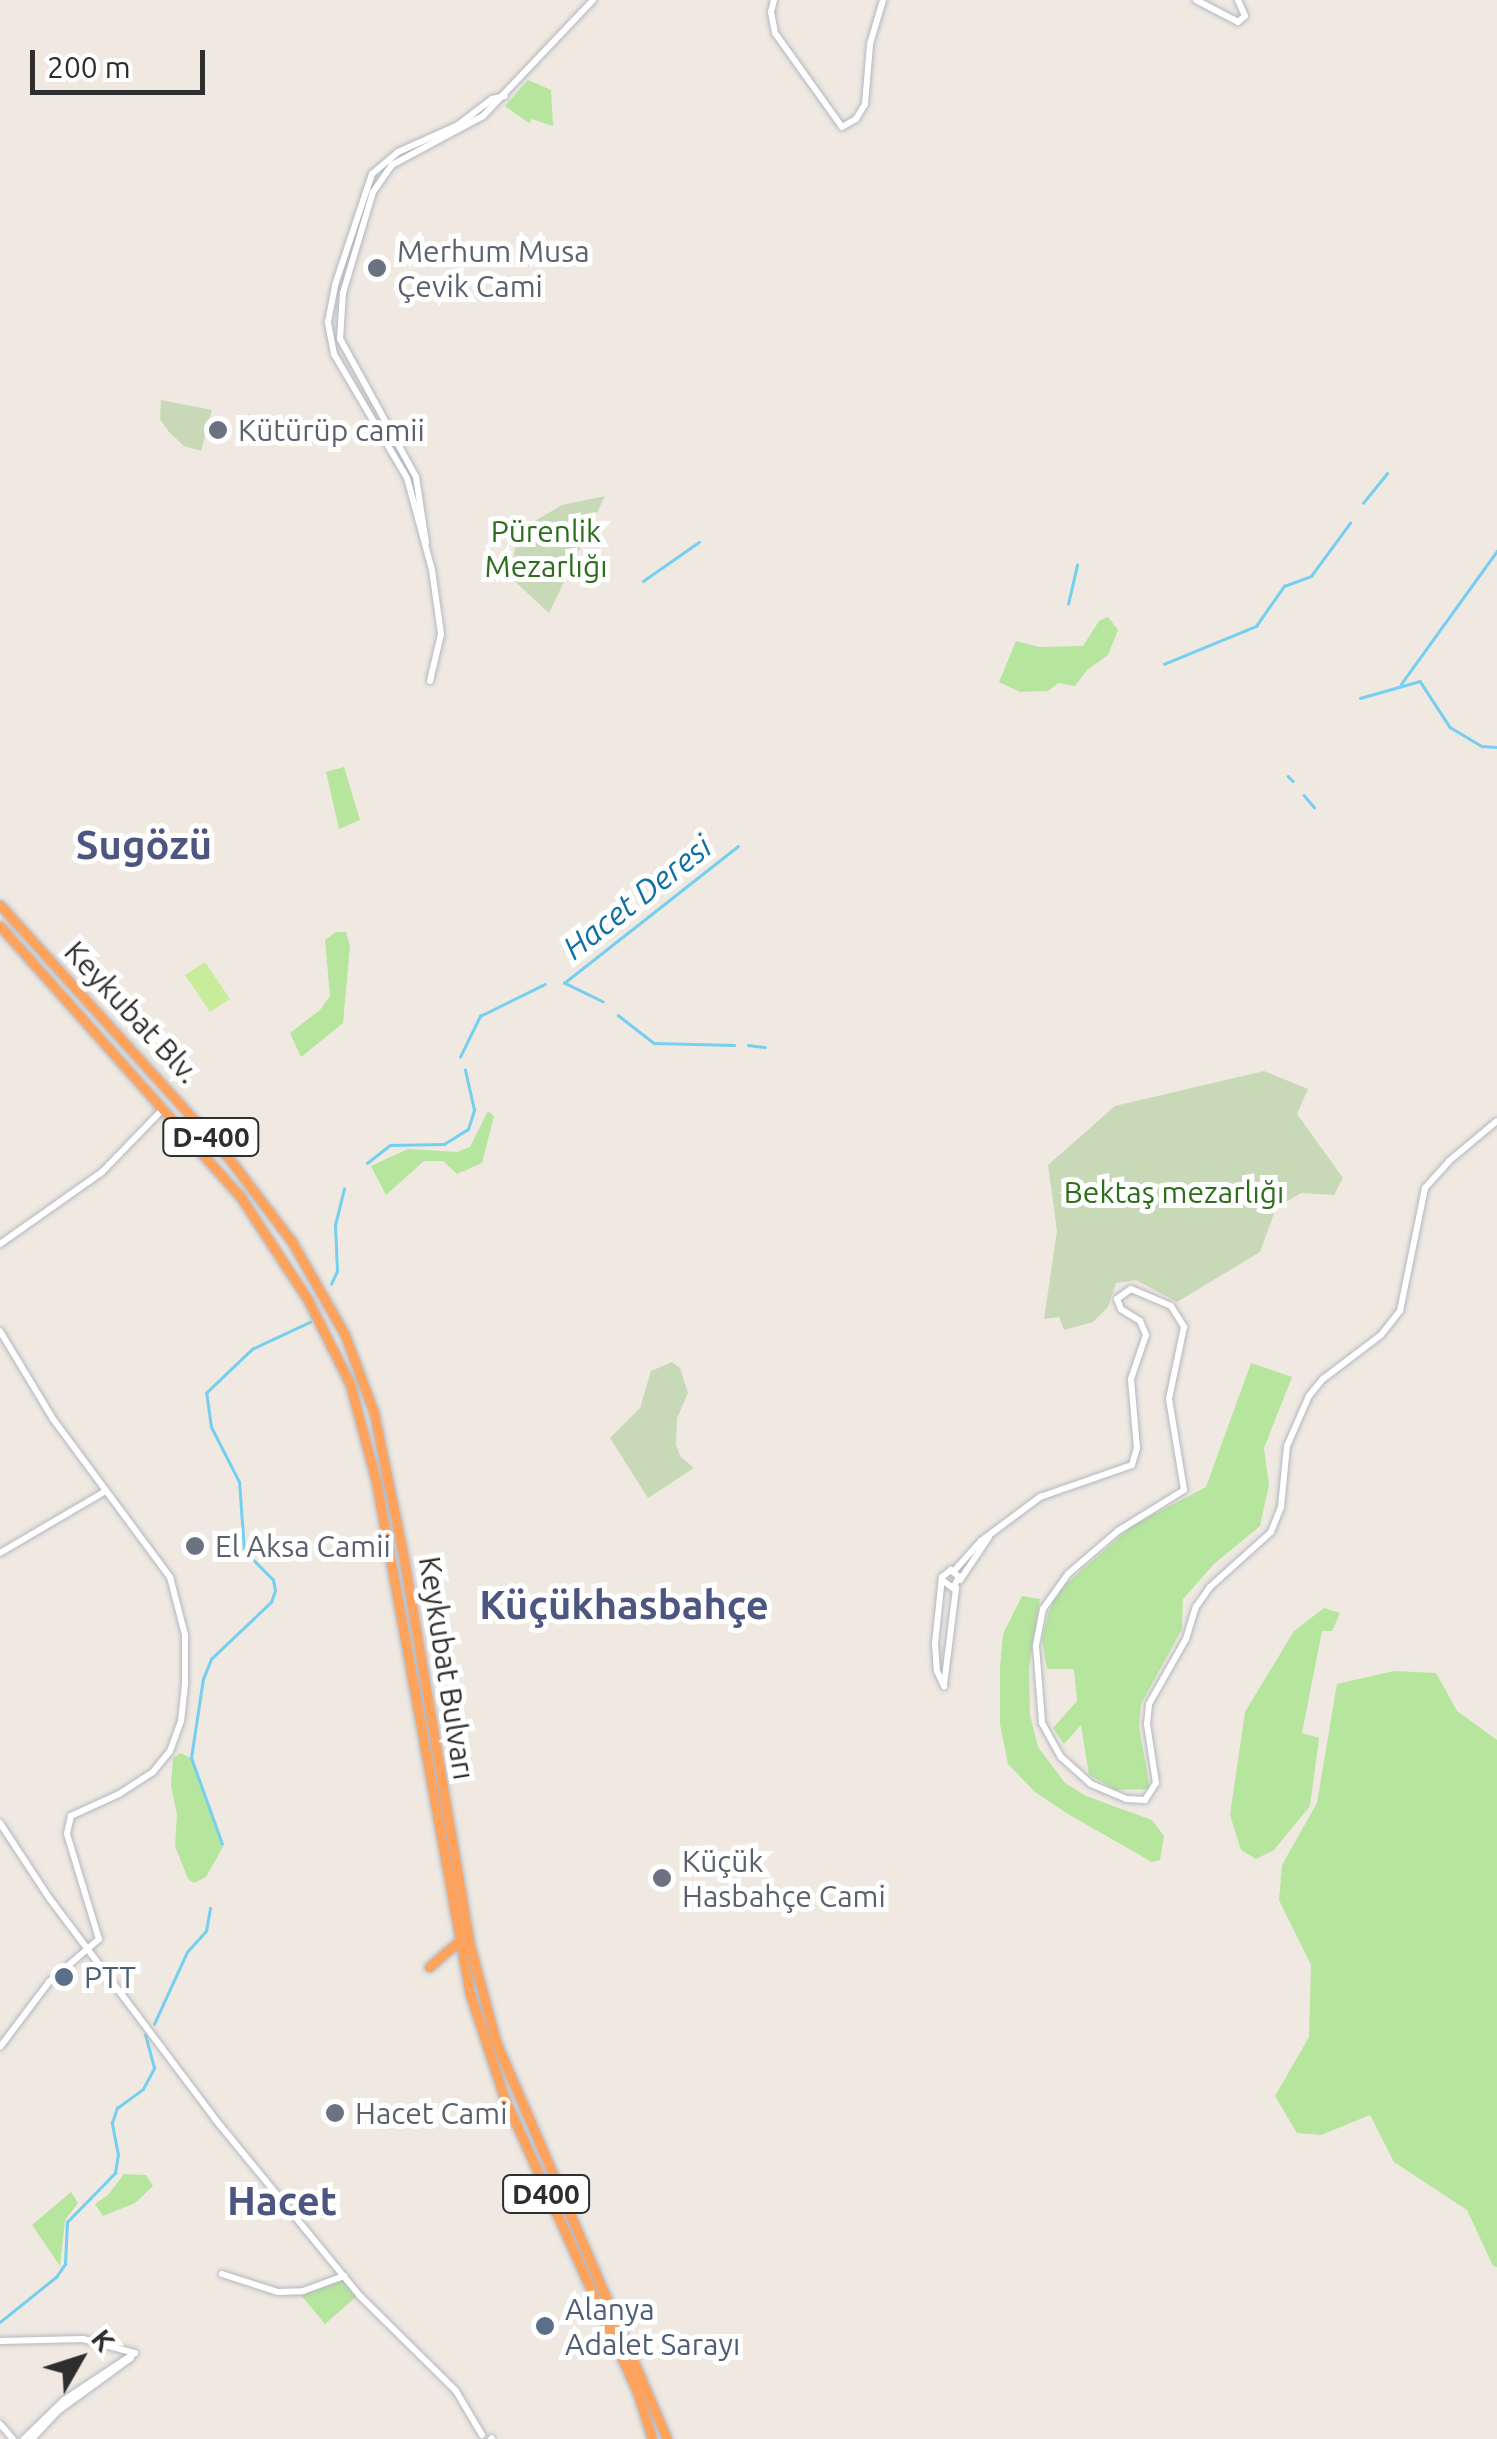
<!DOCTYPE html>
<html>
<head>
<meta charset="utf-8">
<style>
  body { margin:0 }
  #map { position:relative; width:1497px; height:2439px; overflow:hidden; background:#efe9e1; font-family:Ubuntu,sans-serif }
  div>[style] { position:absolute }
  .green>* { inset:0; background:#b6e59e }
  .cemetery>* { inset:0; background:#c8d9b8 }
  .pitch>* { inset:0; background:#c9ec9a }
  .stream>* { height:2.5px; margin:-1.25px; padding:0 1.25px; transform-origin:1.25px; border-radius:1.25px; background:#75cff0 }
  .roads { filter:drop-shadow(0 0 2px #b4b7c1) drop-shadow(0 0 2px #b4b7c1) }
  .secondary>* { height:6px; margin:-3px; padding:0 3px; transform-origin:3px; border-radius:3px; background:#fff }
  .highway>* { height:9px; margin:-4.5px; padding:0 4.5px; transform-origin:4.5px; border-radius:4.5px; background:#ffa35c }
  .dots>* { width:28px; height:28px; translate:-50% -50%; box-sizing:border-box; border:5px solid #fff; border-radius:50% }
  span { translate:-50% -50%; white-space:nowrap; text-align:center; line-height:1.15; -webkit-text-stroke:10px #fff; paint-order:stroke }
  .shield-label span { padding:2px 8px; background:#fff; border:2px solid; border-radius:8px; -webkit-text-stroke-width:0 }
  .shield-label { font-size:28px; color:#2e2e2e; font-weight:700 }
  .worship-label { font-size:30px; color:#5b616d }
  .left { translate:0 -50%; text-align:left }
  .park-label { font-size:30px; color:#2c6e1b }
  .street-label { font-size:30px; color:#2e2e2e }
  .service-label { font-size:30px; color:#4e5e75 }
  .water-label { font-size:32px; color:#0d6fa3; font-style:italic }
  .district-label { font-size:40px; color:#4d5680; font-weight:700 }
  .north { position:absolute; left:30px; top:2309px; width:100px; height:100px; -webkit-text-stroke:8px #fff; paint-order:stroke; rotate:51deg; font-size:28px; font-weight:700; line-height:40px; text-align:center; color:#2e2e2e }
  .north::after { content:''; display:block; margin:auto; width:35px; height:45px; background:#2e2e2e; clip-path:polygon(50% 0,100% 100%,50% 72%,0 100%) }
  .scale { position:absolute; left:30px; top:50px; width:175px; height:45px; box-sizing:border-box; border:5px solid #2e2e2e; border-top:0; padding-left:12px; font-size:30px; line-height:35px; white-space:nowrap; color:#2e2e2e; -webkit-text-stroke:8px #fff; paint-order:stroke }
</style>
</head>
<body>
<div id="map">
  <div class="green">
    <div style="clip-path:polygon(528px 80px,551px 90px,553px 126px,532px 119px,529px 123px,505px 106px)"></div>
    <div style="clip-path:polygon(1108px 617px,1118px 630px,1108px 655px,1087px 670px,1075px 686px,1058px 683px,1048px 691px,1020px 692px,999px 682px,1016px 641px,1039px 647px,1083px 646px,1099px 621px)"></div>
    <div style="clip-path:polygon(344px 767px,360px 820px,339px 829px,326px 772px)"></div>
    <div style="clip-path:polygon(336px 932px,346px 932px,350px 946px,343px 1023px,301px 1057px,290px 1033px,320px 1010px,330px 996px,325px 940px)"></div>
    <div style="clip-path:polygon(488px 1111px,494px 1116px,482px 1163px,457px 1174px,443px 1161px,424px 1161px,386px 1195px,371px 1166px,408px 1149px,457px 1152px,470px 1147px)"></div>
    <div style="clip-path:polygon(1251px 1363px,1292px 1377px,1264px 1448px,1269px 1485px,1260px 1526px,1214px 1564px,1183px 1599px,1182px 1629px,1141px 1704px,1139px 1727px,1150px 1789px,1116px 1790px,1089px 1775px,1081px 1725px,1064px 1744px,1053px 1728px,1077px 1701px,1074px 1669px,1047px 1669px,1042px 1640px,1048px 1614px,1057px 1592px,1132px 1526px,1206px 1487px)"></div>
    <div style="clip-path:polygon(1022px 1596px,1040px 1599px,1029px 1667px,1030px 1715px,1038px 1747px,1065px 1783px,1086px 1796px,1152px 1820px,1164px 1836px,1160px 1860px,1152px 1862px,1068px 1814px,1035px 1792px,1008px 1764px,1000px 1724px,1000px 1667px,1003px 1634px)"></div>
    <div style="clip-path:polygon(1324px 1608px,1340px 1613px,1332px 1631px,1322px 1631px,1302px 1733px,1319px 1738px,1310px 1806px,1274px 1850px,1256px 1859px,1241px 1850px,1230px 1815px,1245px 1712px,1294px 1631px)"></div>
    <div style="clip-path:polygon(1394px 1671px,1436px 1673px,1457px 1711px,1497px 1740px,1497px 2267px,1493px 2266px,1467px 2210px,1394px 2162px,1370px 2115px,1321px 2135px,1297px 2133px,1275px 2096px,1309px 2037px,1311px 1965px,1279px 1900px,1282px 1865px,1317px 1803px,1337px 1684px)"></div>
    <div style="clip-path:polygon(181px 1753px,192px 1759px,223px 1847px,206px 1877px,194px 1883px,188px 1879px,175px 1846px,177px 1815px,171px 1785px,173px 1758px)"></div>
    <div style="clip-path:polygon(124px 2174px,146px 2175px,153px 2186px,135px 2203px,103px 2216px,95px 2204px,108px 2195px)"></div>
    <div style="clip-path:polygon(71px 2192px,78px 2203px,65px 2220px,60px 2266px,32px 2225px)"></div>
    <div style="clip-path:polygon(343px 2279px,357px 2296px,325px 2324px,301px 2295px)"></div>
  </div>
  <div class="cemetery">
    <div style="clip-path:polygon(161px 400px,212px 410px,201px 451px,184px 446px,169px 432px,160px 419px)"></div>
    <div style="clip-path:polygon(605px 496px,549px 613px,510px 577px,518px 531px,562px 505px)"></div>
    <div style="clip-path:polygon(1264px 1071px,1308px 1089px,1297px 1114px,1343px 1178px,1334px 1195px,1301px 1193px,1276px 1208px,1260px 1252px,1177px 1302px,1136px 1280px,1116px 1283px,1108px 1307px,1093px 1322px,1064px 1330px,1059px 1317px,1044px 1319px,1057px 1231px,1048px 1165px,1115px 1106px)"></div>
    <div style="clip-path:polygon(672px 1362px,680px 1368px,688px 1393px,677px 1418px,676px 1445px,680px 1456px,694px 1468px,648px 1498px,610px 1438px,640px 1408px,651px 1371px)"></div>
  </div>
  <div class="pitch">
    <div style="clip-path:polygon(205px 962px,230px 999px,210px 1012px,185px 975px)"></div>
  </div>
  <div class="stream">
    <div style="left:1363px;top:503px;width:38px;rotate:-51deg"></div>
    <div style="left:643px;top:581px;width:68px;rotate:-34.9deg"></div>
    <div style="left:1068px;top:604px;width:40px;rotate:-77deg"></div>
    <div style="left:1164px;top:664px;width:100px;rotate:-22.4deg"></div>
    <div style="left:1256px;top:626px;width:49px;rotate:-55deg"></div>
    <div style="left:1284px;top:586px;width:29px;rotate:-20deg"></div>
    <div style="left:1311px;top:576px;width:66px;rotate:-53.7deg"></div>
    <div style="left:1401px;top:684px;width:164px;rotate:-54.2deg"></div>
    <div style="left:1360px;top:698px;width:62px;rotate:-15.8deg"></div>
    <div style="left:1420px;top:681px;width:55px;rotate:56.9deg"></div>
    <div style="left:1450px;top:727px;width:37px;rotate:31deg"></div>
    <div style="left:1482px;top:746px;width:15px;rotate:4deg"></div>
    <div style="left:1288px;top:776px;width:7px;rotate:45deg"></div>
    <div style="left:1304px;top:795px;width:16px;rotate:50deg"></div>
    <div style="left:603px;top:1002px;width:43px;rotate:-154deg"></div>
    <div style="left:564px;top:983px;width:221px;rotate:-38.2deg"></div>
    <div style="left:618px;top:1015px;width:46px;rotate:37.9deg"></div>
    <div style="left:654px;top:1043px;width:80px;rotate:1.4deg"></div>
    <div style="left:748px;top:1045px;width:17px;rotate:7deg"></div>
    <div style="left:460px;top:1057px;width:46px;rotate:-64deg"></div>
    <div style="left:480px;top:1016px;width:72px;rotate:-26.2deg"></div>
    <div style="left:367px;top:1163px;width:29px;rotate:-38deg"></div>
    <div style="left:390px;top:1145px;width:54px;rotate:-1.1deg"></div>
    <div style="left:444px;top:1144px;width:28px;rotate:-32deg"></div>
    <div style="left:468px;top:1129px;width:20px;rotate:-72deg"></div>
    <div style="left:474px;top:1110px;width:41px;rotate:-102.7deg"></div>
    <div style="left:331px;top:1284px;width:14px;rotate:-65deg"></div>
    <div style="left:337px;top:1271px;width:46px;rotate:-92.5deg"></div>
    <div style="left:335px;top:1225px;width:37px;rotate:-76deg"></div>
    <div style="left:222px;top:1844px;width:91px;rotate:-109.8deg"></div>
    <div style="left:191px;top:1758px;width:80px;rotate:-81.4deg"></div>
    <div style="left:203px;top:1679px;width:22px;rotate:-68deg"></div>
    <div style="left:211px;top:1659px;width:83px;rotate:-43.5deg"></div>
    <div style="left:271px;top:1602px;width:12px;rotate:-70deg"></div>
    <div style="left:275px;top:1591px;width:11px;rotate:-100deg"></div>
    <div style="left:273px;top:1580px;width:41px;rotate:-135deg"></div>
    <div style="left:244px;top:1551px;width:69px;rotate:-94.1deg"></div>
    <div style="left:239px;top:1482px;width:62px;rotate:-117deg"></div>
    <div style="left:211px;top:1427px;width:34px;rotate:-98deg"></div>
    <div style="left:206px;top:1393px;width:64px;rotate:-43.7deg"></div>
    <div style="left:252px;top:1349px;width:64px;rotate:-25deg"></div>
    <div style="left:154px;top:2024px;width:79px;rotate:-65.4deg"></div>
    <div style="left:187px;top:1952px;width:28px;rotate:-48deg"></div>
    <div style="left:206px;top:1931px;width:23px;rotate:-80deg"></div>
    <div style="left:0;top:2322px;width:72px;rotate:-38.8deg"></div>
    <div style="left:56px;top:2277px;width:16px;rotate:-55deg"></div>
    <div style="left:65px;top:2264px;width:42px;rotate:-87.3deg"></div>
    <div style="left:67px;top:2222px;width:69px;rotate:-45.6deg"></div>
    <div style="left:115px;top:2173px;width:18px;rotate:-81deg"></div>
    <div style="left:118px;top:2155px;width:33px;rotate:-101deg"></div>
    <div style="left:112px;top:2123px;width:16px;rotate:-72deg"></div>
    <div style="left:117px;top:2108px;width:32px;rotate:-36deg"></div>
    <div style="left:143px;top:2089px;width:24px;rotate:-62deg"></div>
    <div style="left:154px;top:2068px;width:34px;rotate:-105deg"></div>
  </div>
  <div class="roads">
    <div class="secondary">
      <div style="left:774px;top:0;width:12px;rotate:104deg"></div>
      <div style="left:771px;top:12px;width:21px;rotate:79deg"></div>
      <div style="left:775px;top:33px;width:115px;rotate:54.5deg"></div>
      <div style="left:842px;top:127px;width:16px;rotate:-30deg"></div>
      <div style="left:856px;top:119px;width:17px;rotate:-59deg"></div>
      <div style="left:865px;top:104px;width:60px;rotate:-85.2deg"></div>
      <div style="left:870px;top:44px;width:46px;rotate:-73.5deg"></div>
      <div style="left:1196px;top:0;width:47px;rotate:27.6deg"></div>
      <div style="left:1238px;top:22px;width:9px;rotate:-41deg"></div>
      <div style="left:1245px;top:16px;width:17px;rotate:-114deg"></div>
      <div style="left:426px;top:543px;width:67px;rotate:-98.6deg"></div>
      <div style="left:416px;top:477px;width:158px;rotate:-118.8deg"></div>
      <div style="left:340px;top:339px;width:46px;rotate:-86.3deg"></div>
      <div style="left:343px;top:293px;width:105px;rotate:-73.5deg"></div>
      <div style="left:373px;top:192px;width:33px;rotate:-55deg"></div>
      <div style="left:392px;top:165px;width:103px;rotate:-28.3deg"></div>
      <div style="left:483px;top:116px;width:160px;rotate:-46.5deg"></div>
      <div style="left:430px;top:681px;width:48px;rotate:-76.8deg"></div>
      <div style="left:441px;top:634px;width:65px;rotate:-98deg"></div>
      <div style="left:432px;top:570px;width:95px;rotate:-105.2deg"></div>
      <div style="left:407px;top:478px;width:144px;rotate:-120.5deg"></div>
      <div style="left:334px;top:354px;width:33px;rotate:-101deg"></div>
      <div style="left:328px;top:322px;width:38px;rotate:-79deg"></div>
      <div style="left:335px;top:285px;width:117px;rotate:-71.6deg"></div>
      <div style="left:372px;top:174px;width:34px;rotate:-40deg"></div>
      <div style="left:398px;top:152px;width:66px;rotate:-24.2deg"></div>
      <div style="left:458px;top:125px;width:43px;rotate:-37.4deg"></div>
      <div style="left:492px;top:99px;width:13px;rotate:-13deg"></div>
      <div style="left:0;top:1244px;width:125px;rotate:-35.2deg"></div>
      <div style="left:102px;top:1172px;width:89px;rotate:-45.9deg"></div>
      <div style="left:0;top:1331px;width:103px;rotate:58.9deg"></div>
      <div style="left:53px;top:1419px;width:197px;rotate:53.5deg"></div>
      <div style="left:170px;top:1577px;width:60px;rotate:75.5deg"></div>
      <div style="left:185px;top:1635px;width:49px;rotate:90deg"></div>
      <div style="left:185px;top:1684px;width:37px;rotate:96deg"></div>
      <div style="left:181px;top:1721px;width:32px;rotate:110deg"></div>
      <div style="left:170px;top:1751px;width:27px;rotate:129deg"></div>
      <div style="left:153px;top:1772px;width:40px;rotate:147.1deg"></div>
      <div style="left:119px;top:1794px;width:53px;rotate:155.4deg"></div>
      <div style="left:71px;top:1816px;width:18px;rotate:103deg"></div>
      <div style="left:67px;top:1834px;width:110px;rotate:73.1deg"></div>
      <div style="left:99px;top:1939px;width:66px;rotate:139.3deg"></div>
      <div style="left:49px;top:1982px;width:81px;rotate:127deg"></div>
      <div style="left:0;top:1553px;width:121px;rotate:-30.4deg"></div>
      <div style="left:954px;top:1571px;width:40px;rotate:-48deg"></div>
      <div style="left:981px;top:1541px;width:74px;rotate:-36.7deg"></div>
      <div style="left:1040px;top:1497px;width:97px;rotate:-19.2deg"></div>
      <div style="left:1132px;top:1465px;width:18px;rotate:-74deg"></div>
      <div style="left:1137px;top:1448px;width:69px;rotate:-95deg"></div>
      <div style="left:1131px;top:1379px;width:46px;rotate:-71.2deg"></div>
      <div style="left:1146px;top:1335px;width:15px;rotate:-113deg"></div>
      <div style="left:1140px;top:1321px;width:22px;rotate:-148deg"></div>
      <div style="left:1121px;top:1309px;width:11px;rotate:-112deg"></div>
      <div style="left:1117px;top:1299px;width:17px;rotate:-36deg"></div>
      <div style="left:1131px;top:1289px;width:43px;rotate:23deg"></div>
      <div style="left:1171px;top:1306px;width:25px;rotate:58deg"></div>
      <div style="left:1184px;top:1327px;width:74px;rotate:101.8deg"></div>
      <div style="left:1169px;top:1399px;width:92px;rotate:80.6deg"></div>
      <div style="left:1184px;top:1490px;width:78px;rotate:148.2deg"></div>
      <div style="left:1118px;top:1531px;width:66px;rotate:139.3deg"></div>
      <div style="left:1068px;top:1574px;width:43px;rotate:125.5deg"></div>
      <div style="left:1043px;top:1609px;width:38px;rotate:101deg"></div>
      <div style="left:1036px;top:1646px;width:77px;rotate:85.5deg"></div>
      <div style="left:1042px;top:1723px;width:39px;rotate:61deg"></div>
      <div style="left:1061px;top:1757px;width:40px;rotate:42deg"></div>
      <div style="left:1091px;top:1784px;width:38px;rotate:23deg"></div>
      <div style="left:1126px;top:1799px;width:19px;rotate:3deg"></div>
      <div style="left:1145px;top:1800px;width:20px;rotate:-57deg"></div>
      <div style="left:1156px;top:1783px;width:60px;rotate:-98.7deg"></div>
      <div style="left:1147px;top:1724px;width:20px;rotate:-84deg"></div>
      <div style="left:1149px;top:1704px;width:75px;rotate:-60.4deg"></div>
      <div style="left:1186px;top:1639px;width:34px;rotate:-73deg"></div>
      <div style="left:1196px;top:1607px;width:24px;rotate:-55deg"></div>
      <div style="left:1210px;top:1587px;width:82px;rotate:-42deg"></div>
      <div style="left:1271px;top:1532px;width:27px;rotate:-68deg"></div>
      <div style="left:1281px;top:1507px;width:61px;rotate:-84.4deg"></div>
      <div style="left:1287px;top:1446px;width:55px;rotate:-66.3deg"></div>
      <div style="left:1309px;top:1396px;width:22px;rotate:-51deg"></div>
      <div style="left:1323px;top:1379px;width:73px;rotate:-37.2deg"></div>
      <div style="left:1381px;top:1335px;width:31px;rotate:-52deg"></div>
      <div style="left:1400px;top:1311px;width:126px;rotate:-78.5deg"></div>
      <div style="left:1425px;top:1188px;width:36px;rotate:-48deg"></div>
      <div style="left:1449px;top:1161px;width:62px;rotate:-39.8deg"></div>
      <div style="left:942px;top:1580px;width:14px;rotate:36deg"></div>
      <div style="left:953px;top:1588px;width:13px;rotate:-61deg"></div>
      <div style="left:959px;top:1577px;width:11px;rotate:-139deg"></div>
      <div style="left:951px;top:1570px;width:11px;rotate:142deg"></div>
      <div style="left:942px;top:1577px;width:67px;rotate:96deg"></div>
      <div style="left:935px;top:1644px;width:27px;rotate:86deg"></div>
      <div style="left:937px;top:1671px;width:17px;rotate:65deg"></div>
      <div style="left:960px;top:1580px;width:52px;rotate:-56deg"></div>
      <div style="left:944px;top:1685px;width:98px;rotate:-82.9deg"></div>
      <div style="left:0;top:1823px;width:91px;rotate:56.7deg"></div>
      <div style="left:50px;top:1899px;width:275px;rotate:53.1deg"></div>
      <div style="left:215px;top:2119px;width:229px;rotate:50.7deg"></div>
      <div style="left:360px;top:2296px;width:135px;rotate:44.7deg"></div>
      <div style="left:456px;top:2391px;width:51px;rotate:59.4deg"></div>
      <div style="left:222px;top:2274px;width:59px;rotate:17.8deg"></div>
      <div style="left:278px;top:2292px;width:25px;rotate:-2deg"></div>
      <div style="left:303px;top:2291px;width:44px;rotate:-20.1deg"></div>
      <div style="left:0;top:2341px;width:83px;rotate:-1.4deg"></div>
      <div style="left:83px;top:2339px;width:54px;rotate:15.1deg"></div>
      <div style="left:0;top:2424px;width:20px;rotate:49deg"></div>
      <div style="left:24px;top:2439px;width:56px;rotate:-44.3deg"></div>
      <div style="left:64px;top:2400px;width:85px;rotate:-33.5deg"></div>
      <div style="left:32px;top:2439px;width:38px;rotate:-47deg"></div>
      <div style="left:58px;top:2411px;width:90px;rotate:-36deg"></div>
      <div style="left:491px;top:2439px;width:1px;rotate:-45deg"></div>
    </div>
    <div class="highway">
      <div style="left:0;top:905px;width:340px;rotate:47.9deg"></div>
      <div style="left:228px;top:1157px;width:106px;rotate:53deg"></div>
      <div style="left:292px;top:1242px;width:107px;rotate:60.3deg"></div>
      <div style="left:345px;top:1335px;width:83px;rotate:69.6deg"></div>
      <div style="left:374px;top:1413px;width:144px;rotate:78.4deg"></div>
      <div style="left:403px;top:1554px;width:394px;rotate:80.3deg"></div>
      <div style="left:469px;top:1942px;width:104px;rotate:74.9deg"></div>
      <div style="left:496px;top:2042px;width:432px;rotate:66.7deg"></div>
      <div style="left:0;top:926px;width:361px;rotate:48.4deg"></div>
      <div style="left:240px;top:1196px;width:124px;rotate:56.8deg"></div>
      <div style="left:308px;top:1300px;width:94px;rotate:63.4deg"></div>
      <div style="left:350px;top:1384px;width:100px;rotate:75deg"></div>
      <div style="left:376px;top:1481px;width:522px;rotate:79.62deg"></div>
      <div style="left:470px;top:1994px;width:108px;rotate:71.7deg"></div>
      <div style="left:504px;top:2097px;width:323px;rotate:65.7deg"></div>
      <div style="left:637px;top:2391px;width:50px;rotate:72.6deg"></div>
      <div style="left:429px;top:1967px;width:37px;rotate:-41deg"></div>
    </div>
  </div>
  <div class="dots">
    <div style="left:377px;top:268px;background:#6b7280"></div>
    <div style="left:218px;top:430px;background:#6b7280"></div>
    <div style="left:195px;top:1546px;background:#6b7280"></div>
    <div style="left:662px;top:1878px;background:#6b7280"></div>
    <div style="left:64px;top:1977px;background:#5c6f8a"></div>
    <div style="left:335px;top:2113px;background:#6b7280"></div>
    <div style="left:545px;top:2326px;background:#5c6f8a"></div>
  </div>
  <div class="shield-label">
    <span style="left:211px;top:1137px">D-400</span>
    <span style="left:546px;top:2194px">D400</span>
  </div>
  <div class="worship-label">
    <span class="left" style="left:397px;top:268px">Merhum Musa<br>Çevik Cami</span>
    <span class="left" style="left:238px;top:430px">Kütürüp camii</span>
    <span class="left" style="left:215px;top:1546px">El Aksa Camii</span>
    <span class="left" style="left:682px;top:1878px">Küçük<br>Hasbahçe Cami</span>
    <span class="left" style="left:355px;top:2113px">Hacet Cami</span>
  </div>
  <div class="park-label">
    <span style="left:546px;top:548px">Pürenlik<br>Mezarlığı</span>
    <span style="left:1174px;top:1192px">Bektaş mezarlığı</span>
  </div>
  <div class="street-label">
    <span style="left:132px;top:1012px;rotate:47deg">Keykubat Blv.</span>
    <span style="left:447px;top:1668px;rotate:81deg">Keykubat Bulvarı</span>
  </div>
  <div class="service-label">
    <span class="left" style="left:84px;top:1977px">PTT</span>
    <span class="left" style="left:565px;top:2326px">Alanya<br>Adalet Sarayı</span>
  </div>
  <div class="water-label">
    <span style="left:637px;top:897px;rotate:-38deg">Hacet Deresi</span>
  </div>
  <div class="district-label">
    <span style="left:144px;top:845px">Sugözü</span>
    <span style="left:624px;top:1605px">Küçükhasbahçe</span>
    <span style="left:282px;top:2201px">Hacet</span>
  </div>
  <div class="north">K</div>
  <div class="scale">200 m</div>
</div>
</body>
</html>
